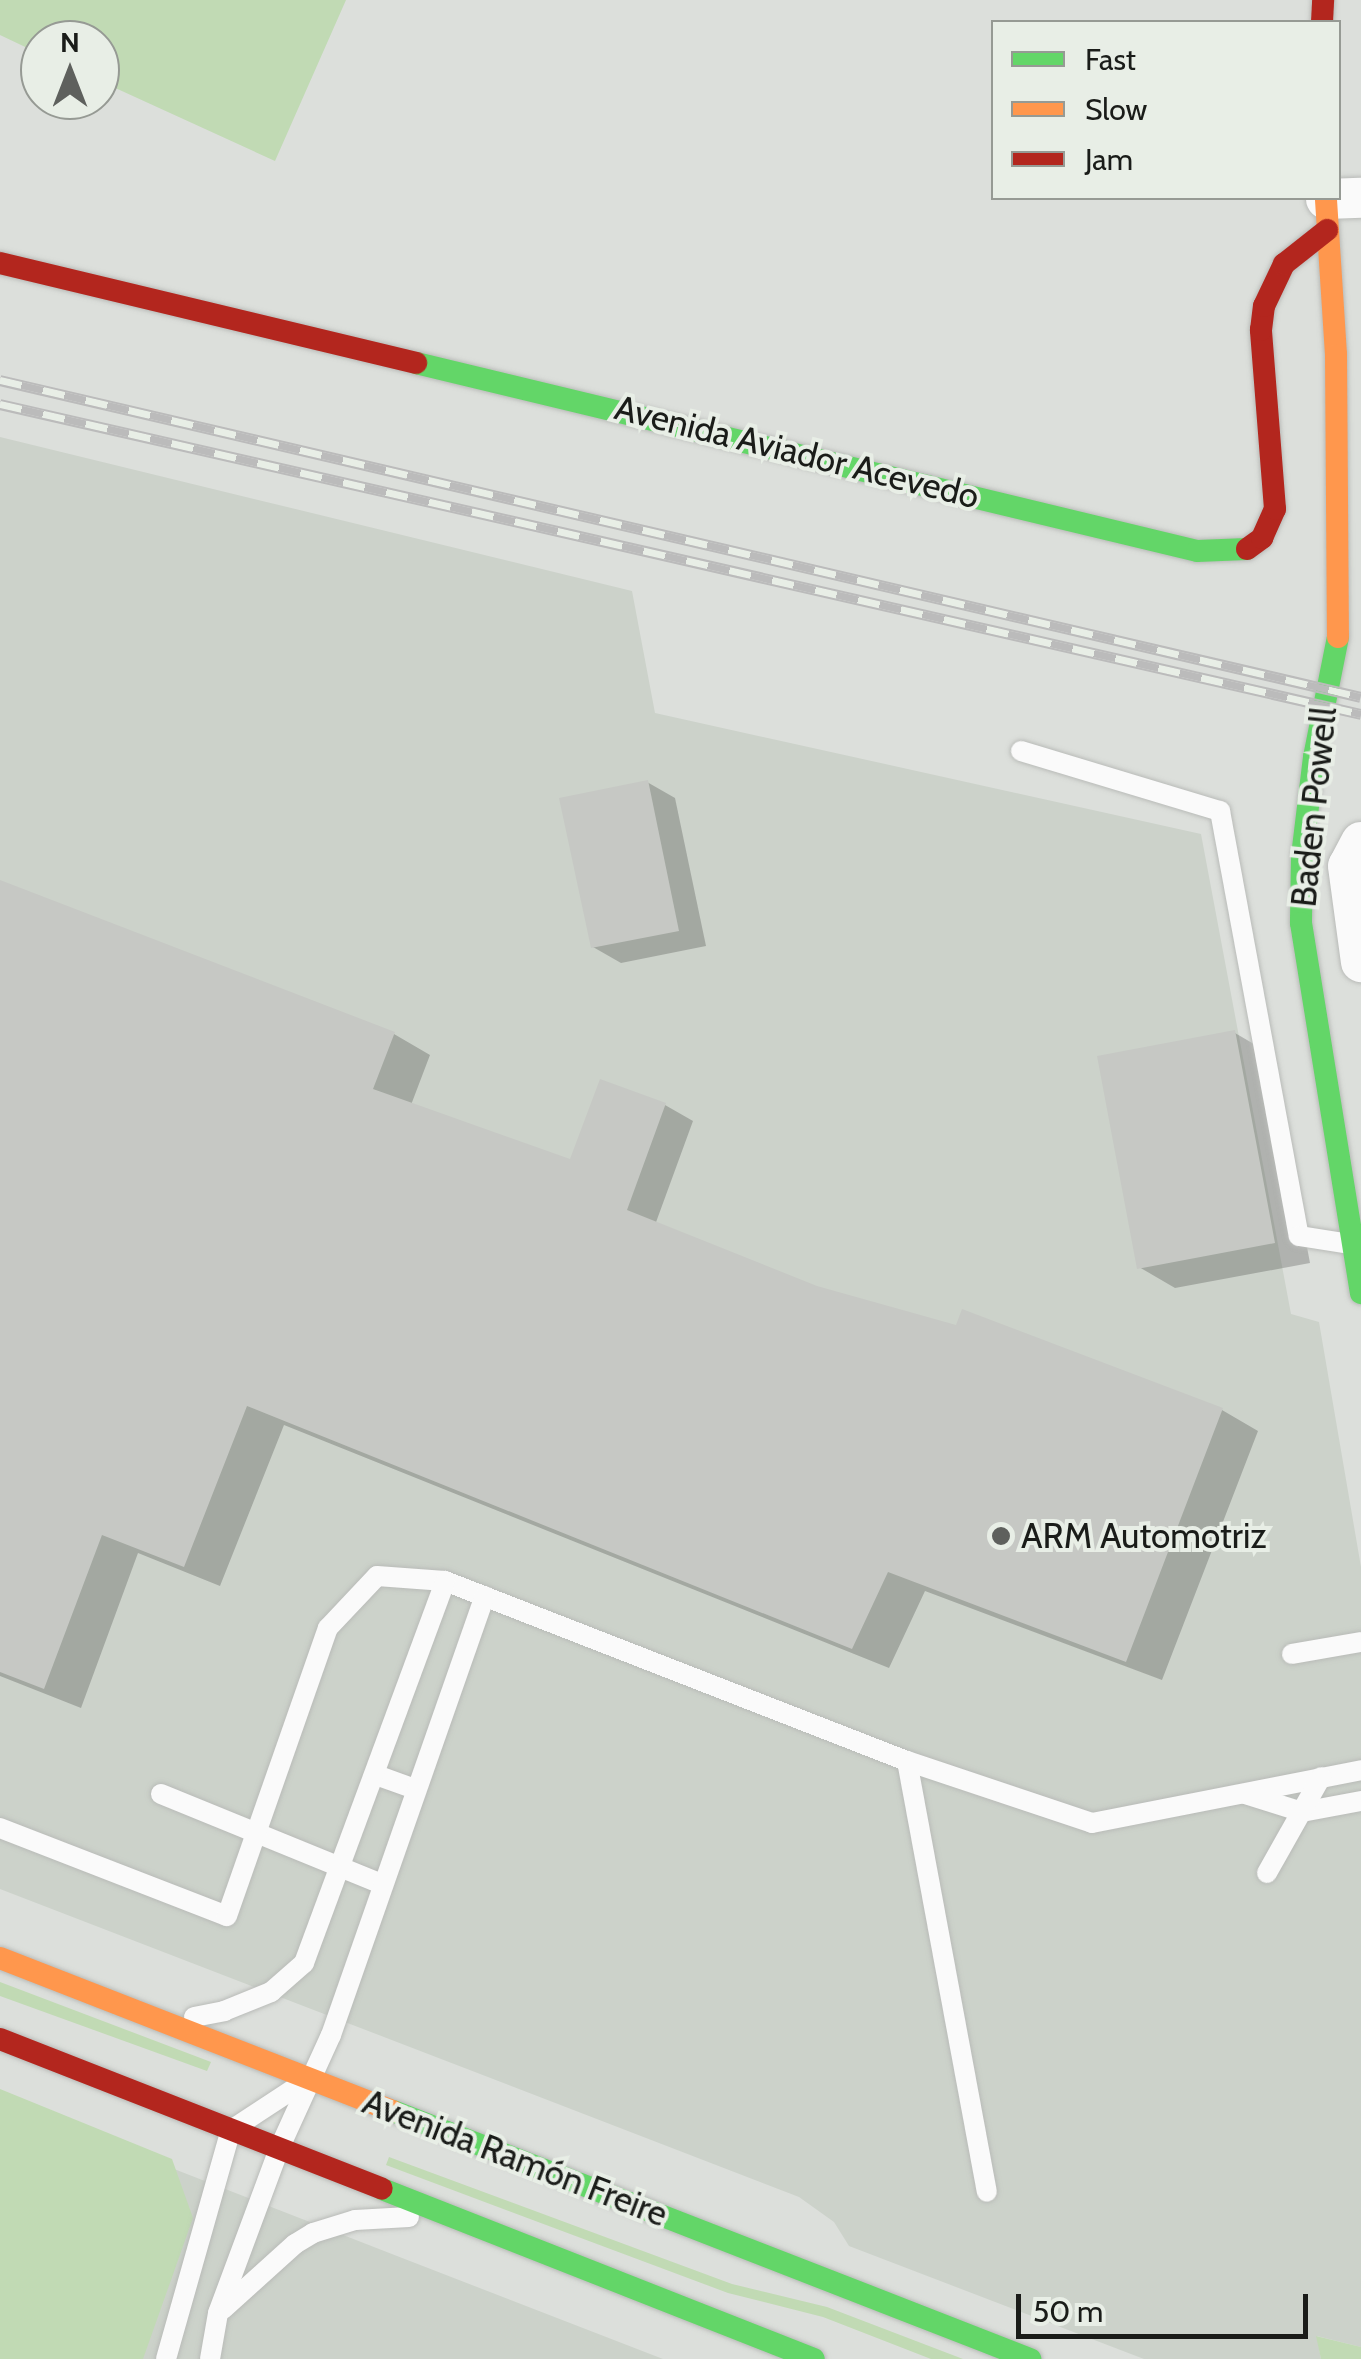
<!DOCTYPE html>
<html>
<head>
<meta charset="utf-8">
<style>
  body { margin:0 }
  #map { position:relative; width:1361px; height:2359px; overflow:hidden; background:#dcdfdb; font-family:Cabin,sans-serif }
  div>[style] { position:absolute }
  .built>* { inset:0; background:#ccd2ca }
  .green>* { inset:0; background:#c1dab4 }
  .shadow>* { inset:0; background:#0003 }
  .building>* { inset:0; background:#c6c8c4 }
  .roads { filter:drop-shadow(0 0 2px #b9bbb8) drop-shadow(0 0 2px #b9bbb8) }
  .lane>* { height:20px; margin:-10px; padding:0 10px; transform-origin:10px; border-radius:10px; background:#fafafa }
  .street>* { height:40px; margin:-20px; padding:0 20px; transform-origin:20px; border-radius:20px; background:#fafafa }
  .fast>* { height:22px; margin:-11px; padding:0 11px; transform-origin:11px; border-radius:11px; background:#63d668 }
  .slow>* { height:22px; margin:-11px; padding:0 11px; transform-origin:11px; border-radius:11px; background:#ff974d }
  .jam>* { height:22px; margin:-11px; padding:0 11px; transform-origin:11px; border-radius:11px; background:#b3261e }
  .rail>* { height:11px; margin-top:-5.5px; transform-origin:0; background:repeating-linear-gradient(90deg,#e8eee6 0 22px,#bbb 0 44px); box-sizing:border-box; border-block:2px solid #bbb }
  .dots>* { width:28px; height:28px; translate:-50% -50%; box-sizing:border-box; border:5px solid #e8eee6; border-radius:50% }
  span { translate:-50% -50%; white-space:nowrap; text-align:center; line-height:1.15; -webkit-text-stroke:8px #e8eee6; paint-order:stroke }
  .street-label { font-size:35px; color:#1a1c19 }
  .poi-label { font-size:35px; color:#1a1c19 }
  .left { translate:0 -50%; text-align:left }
  .legend { position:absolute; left:991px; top:20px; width:350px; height:180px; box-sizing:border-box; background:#e8eee6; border:2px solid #969a94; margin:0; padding:12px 18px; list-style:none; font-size:30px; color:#1a1c19 }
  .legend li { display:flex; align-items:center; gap:20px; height:50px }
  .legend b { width:50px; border:2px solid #969a94 }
  .north { position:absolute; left:20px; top:20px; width:100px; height:100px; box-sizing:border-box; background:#e8eee6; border:2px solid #969a94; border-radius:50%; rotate:0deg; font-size:28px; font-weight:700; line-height:40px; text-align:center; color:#1a1c19 }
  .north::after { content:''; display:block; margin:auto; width:35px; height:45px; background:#5e605d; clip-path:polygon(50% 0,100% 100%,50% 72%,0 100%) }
  .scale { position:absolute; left:1016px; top:2294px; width:292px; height:45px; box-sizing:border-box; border:5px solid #1a1c19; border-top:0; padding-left:12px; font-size:30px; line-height:35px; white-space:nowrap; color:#1a1c19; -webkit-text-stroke:8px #e8eee6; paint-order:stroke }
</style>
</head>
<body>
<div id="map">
  <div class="built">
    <div style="clip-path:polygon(0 437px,632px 591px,655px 713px,1201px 834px,1291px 1314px,1319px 1322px,1361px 1567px,1361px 2347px,1317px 2336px,1321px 2359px,1144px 2359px,849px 2246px,834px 2222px,799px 2197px,0 1889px)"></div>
    <div style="clip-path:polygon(0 2101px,397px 2256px,663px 2359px,0 2359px)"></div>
  </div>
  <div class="green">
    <div style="clip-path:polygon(0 0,346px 0,275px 161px,100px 81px,100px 40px,40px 40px,40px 54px,0 35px)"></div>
    <div style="clip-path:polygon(0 1982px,211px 2062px,207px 2071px,0 1996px)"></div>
    <div style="clip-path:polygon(0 2089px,172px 2159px,193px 2218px,143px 2359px,0 2359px)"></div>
    <div style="clip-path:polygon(389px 2157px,732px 2284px,827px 2307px,963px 2359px,931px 2359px,823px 2317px,728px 2293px,386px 2165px)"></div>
    <div style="clip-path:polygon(1316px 2336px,1361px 2347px,1361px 2359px,1321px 2359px)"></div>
  </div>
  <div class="shadow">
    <div style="clip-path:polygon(647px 782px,675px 798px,706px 946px,621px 963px,593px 947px)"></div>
    <div style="clip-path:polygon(0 883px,394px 1034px,430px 1055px,411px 1105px,582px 1166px,602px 1082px,665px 1105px,693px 1121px,655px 1225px,817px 1288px,1222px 1410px,1258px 1431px,1162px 1680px,925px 1591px,889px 1668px,284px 1425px,220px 1586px,138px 1553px,81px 1708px,0 1676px)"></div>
    <div style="clip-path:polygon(1235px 1033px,1271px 1054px,1310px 1263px,1175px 1288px,1139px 1267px)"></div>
  </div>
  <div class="building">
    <div style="clip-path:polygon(648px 780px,679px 931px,591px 948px,559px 798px)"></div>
    <div style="clip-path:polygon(0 880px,395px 1032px,373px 1089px,570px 1159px,600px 1079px,666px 1103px,627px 1210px,817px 1286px,956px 1325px,962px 1309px,1223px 1408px,1126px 1662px,888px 1572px,852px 1649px,247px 1406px,184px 1567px,102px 1535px,44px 1689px,0 1672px)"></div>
    <div style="clip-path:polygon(1235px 1030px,1275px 1243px,1137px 1269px,1097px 1056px)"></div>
  </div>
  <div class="roads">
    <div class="lane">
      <div style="left:1021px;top:751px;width:208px;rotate:16.8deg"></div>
      <div style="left:1220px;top:811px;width:432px;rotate:79.5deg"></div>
      <div style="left:1299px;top:1236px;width:52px;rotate:8.9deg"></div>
      <div style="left:1292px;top:1654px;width:70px;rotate:-9.9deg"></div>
      <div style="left:907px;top:1761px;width:438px;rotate:79.5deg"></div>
      <div style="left:376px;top:1775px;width:41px;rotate:19.7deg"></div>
      <div style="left:161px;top:1794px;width:239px;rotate:22.2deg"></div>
      <div style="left:1245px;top:1794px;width:60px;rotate:17.5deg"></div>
      <div style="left:1302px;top:1812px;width:60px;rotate:-10.6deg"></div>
      <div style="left:0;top:1828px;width:243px;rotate:21.2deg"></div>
      <div style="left:227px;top:1916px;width:305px;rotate:-70.7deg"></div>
      <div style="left:328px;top:1628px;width:71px;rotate:-46.7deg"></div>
      <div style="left:377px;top:1576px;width:68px;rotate:4.2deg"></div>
      <div style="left:445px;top:1581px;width:496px;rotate:21.3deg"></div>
      <div style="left:907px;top:1761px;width:195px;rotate:18.5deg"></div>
      <div style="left:1092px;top:1823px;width:274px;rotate:-11.1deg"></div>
      <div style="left:1267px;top:1873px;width:110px;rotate:-60.6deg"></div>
      <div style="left:194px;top:2017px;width:31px;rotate:-11deg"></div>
      <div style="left:224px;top:2011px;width:51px;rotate:-22deg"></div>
      <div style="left:271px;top:1992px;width:44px;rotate:-41.3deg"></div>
      <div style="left:304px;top:1963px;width:407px;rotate:-69.7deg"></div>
      <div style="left:223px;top:2309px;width:97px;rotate:-42.1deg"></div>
      <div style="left:295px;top:2244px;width:21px;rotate:-31deg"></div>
      <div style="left:313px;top:2233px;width:44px;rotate:-17.2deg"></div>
      <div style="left:355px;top:2220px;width:54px;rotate:-3.2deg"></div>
      <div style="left:166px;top:2359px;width:238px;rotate:-74.2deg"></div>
      <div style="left:231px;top:2130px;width:87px;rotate:-33.3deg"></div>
      <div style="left:210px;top:2359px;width:47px;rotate:-80.1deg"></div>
      <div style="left:218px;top:2313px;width:175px;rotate:-69.6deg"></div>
      <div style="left:279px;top:2149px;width:125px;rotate:-65.5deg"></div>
      <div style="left:331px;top:2035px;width:465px;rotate:-70.7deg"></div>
    </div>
    <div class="street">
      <div style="left:1326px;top:199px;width:35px;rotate:-2deg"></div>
      <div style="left:1361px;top:842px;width:27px;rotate:118deg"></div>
      <div style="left:1348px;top:866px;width:97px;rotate:82.3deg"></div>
    </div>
    <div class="fast">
      <div style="left:416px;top:363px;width:803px;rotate:13.53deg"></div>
      <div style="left:1197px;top:551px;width:50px;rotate:-2.3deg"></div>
      <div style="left:1338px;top:637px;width:122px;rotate:101.3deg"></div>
      <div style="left:1314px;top:757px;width:100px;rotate:96.9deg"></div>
      <div style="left:1302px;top:856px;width:67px;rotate:90.9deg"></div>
      <div style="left:1301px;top:923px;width:375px;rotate:80.8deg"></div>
      <div style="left:393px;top:2111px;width:684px;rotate:21.27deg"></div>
      <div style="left:382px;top:2189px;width:464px;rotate:21.5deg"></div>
    </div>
    <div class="slow">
      <div style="left:1326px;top:200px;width:155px;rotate:86.3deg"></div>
      <div style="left:1336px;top:355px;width:282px;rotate:89.6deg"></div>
      <div style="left:0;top:1958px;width:422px;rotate:21.3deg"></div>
    </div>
    <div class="jam">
      <div style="left:1322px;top:22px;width:22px;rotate:-87deg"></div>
      <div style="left:0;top:263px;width:428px;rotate:13.5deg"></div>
      <div style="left:1247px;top:549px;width:19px;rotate:-36deg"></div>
      <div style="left:1262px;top:538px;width:32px;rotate:-66deg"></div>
      <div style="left:1275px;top:509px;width:180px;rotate:-94.5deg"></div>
      <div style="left:1261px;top:330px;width:24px;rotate:-83deg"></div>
      <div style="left:1264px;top:306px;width:47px;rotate:-64.5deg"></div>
      <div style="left:1284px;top:264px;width:55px;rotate:-38.3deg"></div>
      <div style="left:0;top:2039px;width:410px;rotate:21.4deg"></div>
    </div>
  </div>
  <div class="rail">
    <div style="left:0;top:380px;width:1397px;rotate:13.11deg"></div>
    <div style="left:0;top:404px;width:1396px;rotate:12.83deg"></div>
  </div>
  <div class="dots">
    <div style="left:1001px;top:1536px;background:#5e605d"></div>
  </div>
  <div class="street-label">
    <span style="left:797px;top:452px;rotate:14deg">Avenida Aviador Acevedo</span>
    <span style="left:1314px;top:807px;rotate:-84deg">Baden Powell</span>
    <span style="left:515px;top:2158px;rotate:21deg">Avenida Ramón Freire</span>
  </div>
  <div class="poi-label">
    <span class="left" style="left:1021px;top:1536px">ARM Automotriz</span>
  </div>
  <ul class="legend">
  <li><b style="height:12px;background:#63d668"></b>Fast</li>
  <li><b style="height:12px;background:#ff974d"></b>Slow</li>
  <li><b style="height:12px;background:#b3261e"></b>Jam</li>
  </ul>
  <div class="north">N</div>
  <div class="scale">50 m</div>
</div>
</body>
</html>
